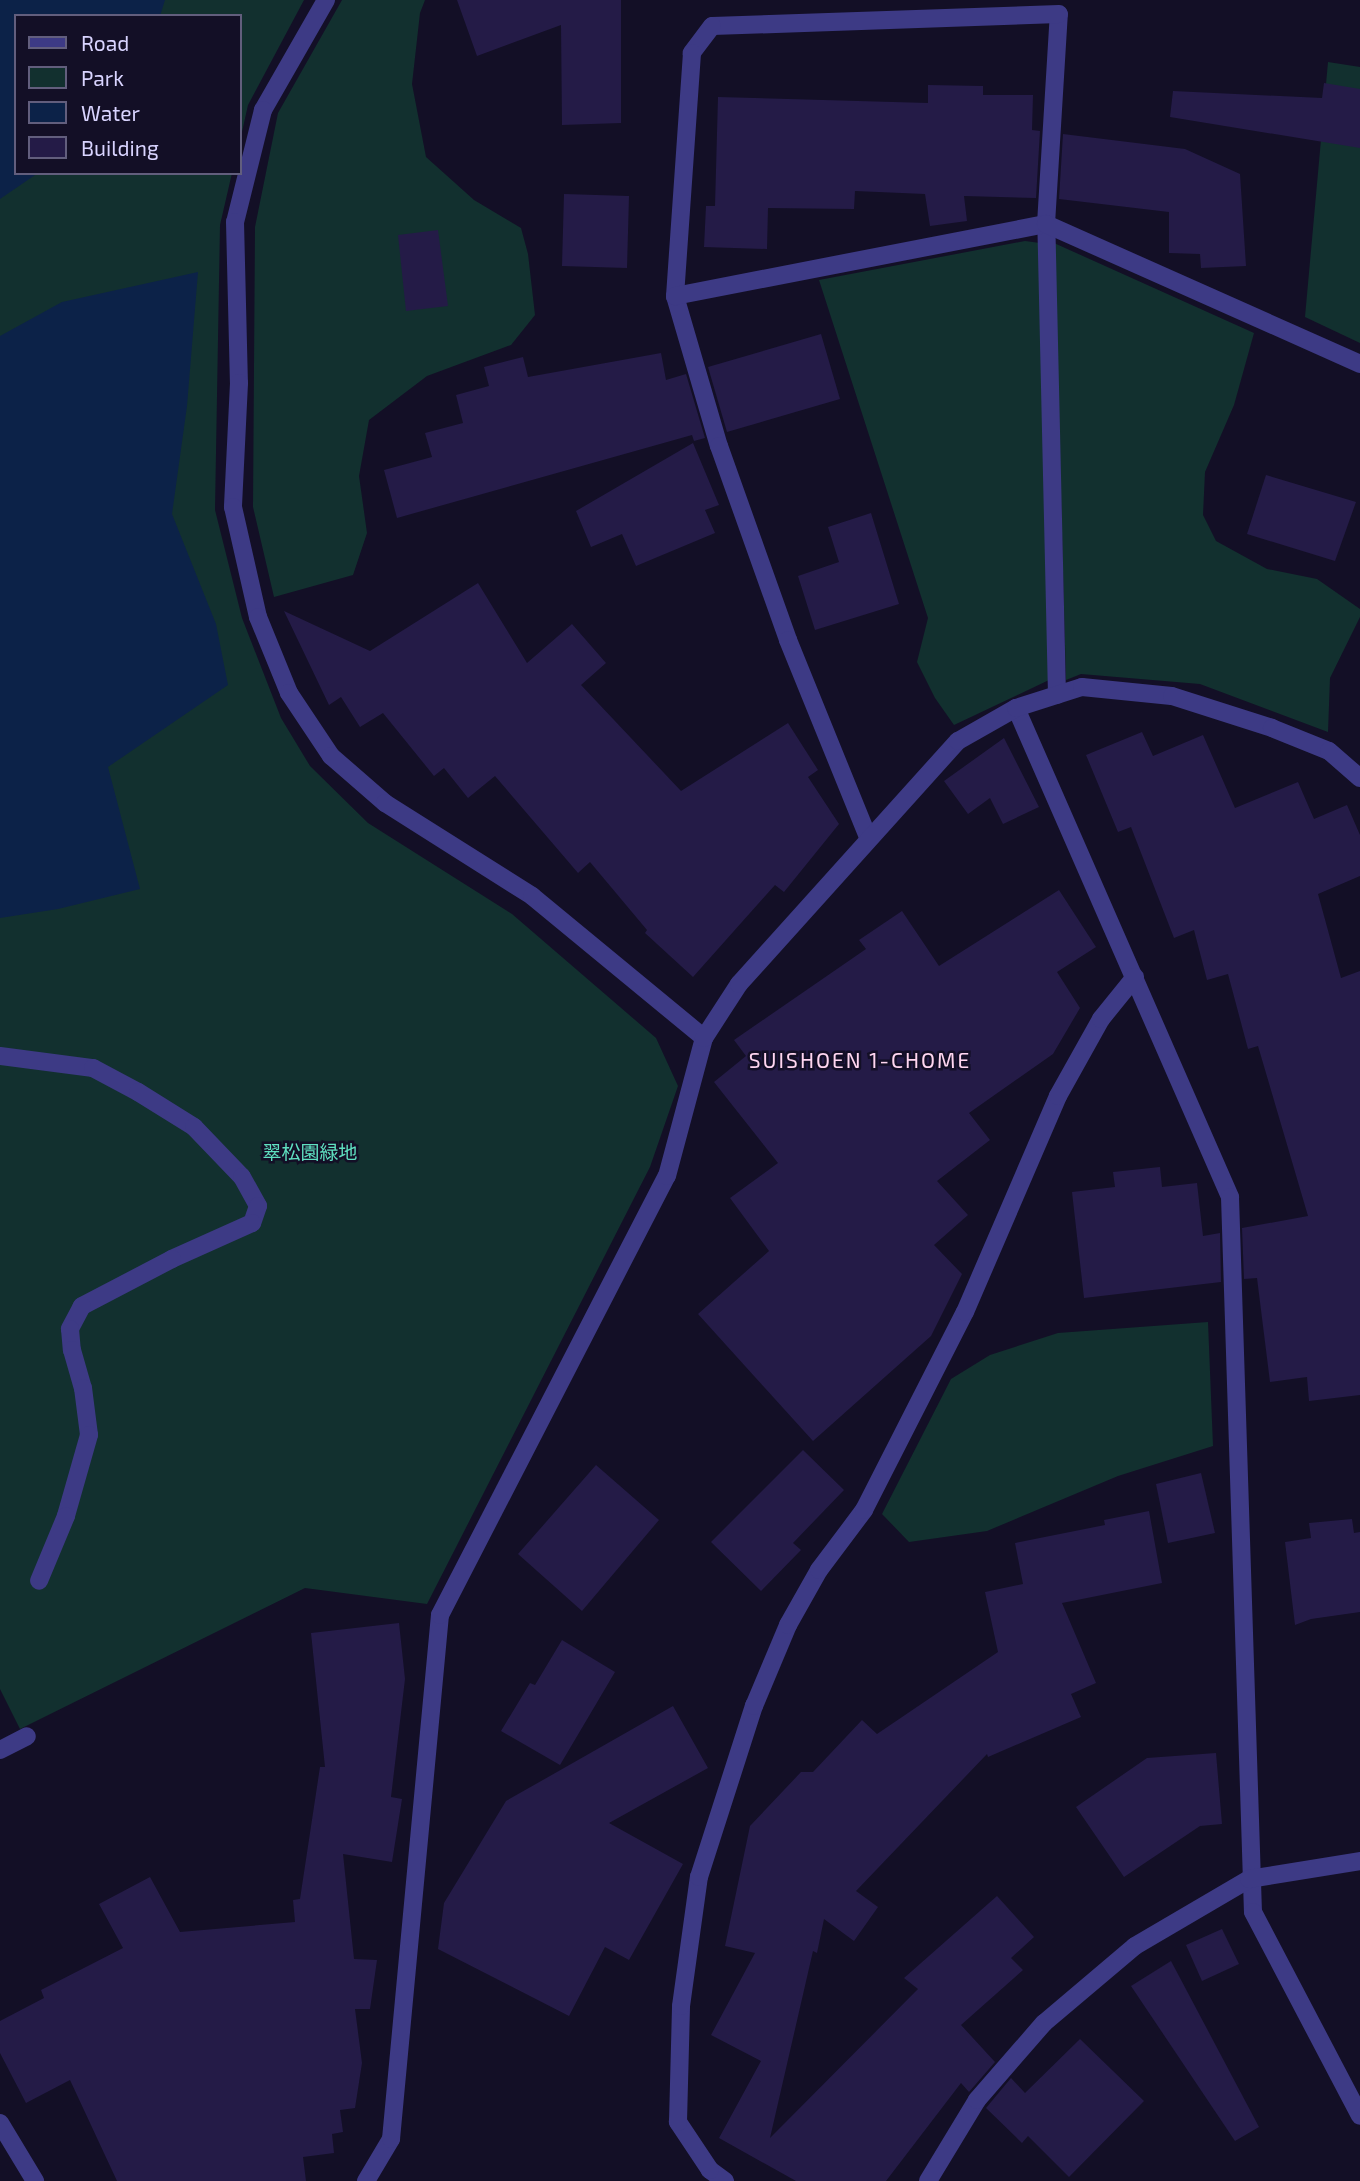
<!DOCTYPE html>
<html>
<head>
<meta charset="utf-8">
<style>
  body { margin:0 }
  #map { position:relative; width:1360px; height:2181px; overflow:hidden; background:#130f26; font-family:"Exo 2","Noto Sans JP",sans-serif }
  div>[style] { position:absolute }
  .green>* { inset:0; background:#12302f }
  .water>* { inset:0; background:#0c2248 }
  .building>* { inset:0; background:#241b47 }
  .minor>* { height:18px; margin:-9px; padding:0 9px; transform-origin:9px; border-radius:9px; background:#3d3a85 }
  span { translate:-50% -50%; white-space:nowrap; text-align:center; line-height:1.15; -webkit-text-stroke:5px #130f26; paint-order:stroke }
  .park-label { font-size:19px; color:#5fe0c0 }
  .neighbourhood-label { font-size:21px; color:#ffd6f0; letter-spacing:2px }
  .legend { position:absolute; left:14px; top:14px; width:228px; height:161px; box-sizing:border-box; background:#130f26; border:2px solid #625e7d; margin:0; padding:9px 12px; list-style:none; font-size:21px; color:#d9d4ff }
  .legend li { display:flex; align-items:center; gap:14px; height:35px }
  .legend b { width:35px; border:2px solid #625e7d }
</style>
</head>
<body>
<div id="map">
  <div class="green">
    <div style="clip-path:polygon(0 0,304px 0,248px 105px,240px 141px,240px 16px,16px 16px,16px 173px,232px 173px,220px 225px,215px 510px,242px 618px,281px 718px,310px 766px,368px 823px,512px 914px,656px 1038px,678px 1086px,650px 1167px,427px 1604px,305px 1588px,20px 1729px,0 1689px)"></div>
    <div style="clip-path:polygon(342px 0,425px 0,420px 13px,412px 84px,426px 157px,474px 200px,521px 228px,528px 254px,535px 315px,511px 345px,427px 376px,369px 420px,359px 476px,367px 533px,353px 575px,274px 597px,253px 507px,255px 227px,278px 113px)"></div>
    <div style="clip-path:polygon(1328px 62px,1360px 67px,1360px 343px,1305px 317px)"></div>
    <div style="clip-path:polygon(1025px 241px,1040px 243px,1049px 680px,954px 725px,935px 698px,917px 662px,928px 618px,819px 280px)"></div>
    <div style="clip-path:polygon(1054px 243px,1254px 333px,1234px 405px,1205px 472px,1203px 515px,1216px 541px,1267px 569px,1317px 579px,1360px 609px,1360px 617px,1330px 678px,1328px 732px,1200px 684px,1081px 674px,1066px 680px)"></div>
    <div style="clip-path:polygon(1208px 1322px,1213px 1446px,1118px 1476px,987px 1531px,909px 1542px,882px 1514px,951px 1379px,990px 1355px,1058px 1333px)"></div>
  </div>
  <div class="water">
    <div style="clip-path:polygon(0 0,165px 0,160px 16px,16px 16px,16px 173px,38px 173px,0 199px)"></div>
    <div style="clip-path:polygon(198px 272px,187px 406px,172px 514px,216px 624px,228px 685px,108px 767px,140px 889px,58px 909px,0 918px,0 336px,62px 302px)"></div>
  </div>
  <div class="building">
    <div style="clip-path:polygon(457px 0,621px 0,621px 123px,562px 125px,561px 25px,477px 56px)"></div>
    <div style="clip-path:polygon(1324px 83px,1360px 89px,1360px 148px,1170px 117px,1173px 91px,1322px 98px)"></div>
    <div style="clip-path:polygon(928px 85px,983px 86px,983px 95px,1033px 95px,1032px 130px,1040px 131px,1036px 198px,964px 196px,967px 221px,930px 226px,925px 194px,855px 191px,854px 209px,768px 208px,767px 249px,704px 247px,706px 206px,715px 206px,718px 97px,928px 103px)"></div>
    <div style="clip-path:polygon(1063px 134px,1185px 149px,1240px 174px,1246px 266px,1201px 268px,1200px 254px,1169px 253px,1169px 212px,1059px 199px)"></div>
    <div style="clip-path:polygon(564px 194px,629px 196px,627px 268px,562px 266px)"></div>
    <div style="clip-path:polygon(438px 230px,448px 306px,406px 311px,398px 235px)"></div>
    <div style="clip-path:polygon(821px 334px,840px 399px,727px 432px,708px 367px)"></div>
    <div style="clip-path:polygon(661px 353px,666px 380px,686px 374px,705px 438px,694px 441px,692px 435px,397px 518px,384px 470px,432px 457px,425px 433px,463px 423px,456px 395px,489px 386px,484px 367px,523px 357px,528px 377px)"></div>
    <div style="clip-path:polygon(693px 443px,719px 505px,705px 510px,715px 533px,636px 566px,622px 534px,591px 547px,576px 511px)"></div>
    <div style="clip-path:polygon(1266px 475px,1356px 502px,1335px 561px,1247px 534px)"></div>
    <div style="clip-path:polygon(871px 513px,899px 604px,815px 630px,798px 576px,839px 562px,828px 527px)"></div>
    <div style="clip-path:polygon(478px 583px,527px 663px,572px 624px,606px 663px,581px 685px,681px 791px,788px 723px,818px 770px,808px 777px,839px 824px,784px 892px,775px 885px,693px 977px,645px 933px,647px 930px,590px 862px,578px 873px,495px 776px,468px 798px,444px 768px,434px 776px,383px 713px,360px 727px,341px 697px,329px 705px,284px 611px,370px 651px)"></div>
    <div style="clip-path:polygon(1142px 732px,1153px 756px,1203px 735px,1235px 808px,1298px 782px,1314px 819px,1347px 805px,1360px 835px,1360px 876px,1318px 894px,1341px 978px,1360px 971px,1360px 1395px,1309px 1401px,1307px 1377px,1270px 1382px,1257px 1278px,1244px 1279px,1242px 1228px,1308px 1216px,1258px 1046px,1248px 1049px,1228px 974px,1207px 980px,1194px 930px,1174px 938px,1131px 827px,1118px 832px,1086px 755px)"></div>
    <div style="clip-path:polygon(1004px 738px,1039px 807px,1003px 824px,990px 798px,968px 814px,944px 781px)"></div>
    <div style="clip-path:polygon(1059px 890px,1096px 947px,1057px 972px,1080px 1008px,1053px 1054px,969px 1113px,990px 1140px,937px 1181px,968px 1215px,934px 1245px,962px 1274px,931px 1336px,813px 1441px,698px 1314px,769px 1251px,730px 1198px,778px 1163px,714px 1082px,746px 1056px,734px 1040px,866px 949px,859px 940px,902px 911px,939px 966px)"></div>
    <div style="clip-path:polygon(1160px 1167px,1162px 1187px,1197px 1183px,1203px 1236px,1220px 1233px,1221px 1282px,1084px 1298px,1072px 1192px,1115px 1187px,1113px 1172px)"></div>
    <div style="clip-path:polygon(803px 1450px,844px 1490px,793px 1543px,801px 1550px,761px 1591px,711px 1542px)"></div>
    <div style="clip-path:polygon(596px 1465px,659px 1520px,582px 1611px,518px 1554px)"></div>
    <div style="clip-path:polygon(1201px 1473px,1215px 1533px,1168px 1543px,1156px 1484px)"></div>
    <div style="clip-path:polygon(1149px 1511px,1162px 1583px,1062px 1603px,1096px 1683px,1071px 1694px,1081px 1717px,988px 1757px,987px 1754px,856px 1891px,878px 1907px,854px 1941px,824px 1919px,817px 1953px,813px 1951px,770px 2138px,918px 1989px,904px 1978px,997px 1896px,1034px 1937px,1011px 1958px,1023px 1970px,961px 2025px,995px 2062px,969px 2092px,961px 2083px,886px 2181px,796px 2181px,719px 2138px,761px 2061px,711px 2035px,755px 1953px,725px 1946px,750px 1826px,801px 1772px,813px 1772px,862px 1720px,877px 1734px,998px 1652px,985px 1592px,1023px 1584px,1015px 1543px,1105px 1525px,1104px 1520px)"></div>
    <div style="clip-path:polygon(1352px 1519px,1354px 1533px,1360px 1532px,1360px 1612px,1311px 1619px,1295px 1625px,1285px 1542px,1311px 1538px,1309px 1523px)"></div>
    <div style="clip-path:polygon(399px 1623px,405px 1679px,391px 1797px,402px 1799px,392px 1862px,343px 1854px,354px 1959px,377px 1960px,370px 2009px,355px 2009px,362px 2063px,355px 2108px,340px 2110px,343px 2132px,332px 2134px,334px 2153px,303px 2157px,306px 2181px,117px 2181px,70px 2080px,26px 2103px,0 2053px,0 2021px,44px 1998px,41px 1990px,123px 1948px,99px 1904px,150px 1877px,180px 1932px,295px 1922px,293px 1900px,300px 1899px,320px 1767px,325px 1767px,311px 1633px)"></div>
    <div style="clip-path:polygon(562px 1640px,615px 1672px,560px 1765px,501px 1731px,530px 1683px,535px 1685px)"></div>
    <div style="clip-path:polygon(673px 1706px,708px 1768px,609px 1823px,683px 1864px,629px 1960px,605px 1947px,569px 2016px,438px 1949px,444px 1903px,506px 1801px)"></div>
    <div style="clip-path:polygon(1216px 1753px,1222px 1824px,1200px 1826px,1124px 1877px,1076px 1807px,1147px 1758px)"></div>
    <div style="clip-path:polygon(1222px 1929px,1239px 1964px,1202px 1981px,1186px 1945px)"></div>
    <div style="clip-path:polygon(1171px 1961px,1259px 2127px,1235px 2141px,1131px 1986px)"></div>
    <div style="clip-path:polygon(1080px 2039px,1144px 2101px,1069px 2177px,1028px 2136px,1022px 2143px,986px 2108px,1011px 2078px,1025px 2093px)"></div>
  </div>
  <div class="minor">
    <div style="left:326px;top:0;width:127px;rotate:119.8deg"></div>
    <div style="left:263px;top:110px;width:115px;rotate:104deg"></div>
    <div style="left:235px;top:222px;width:161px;rotate:88.6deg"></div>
    <div style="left:239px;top:383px;width:124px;rotate:92.8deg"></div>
    <div style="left:233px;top:507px;width:113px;rotate:77.2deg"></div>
    <div style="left:258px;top:617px;width:82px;rotate:67.8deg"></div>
    <div style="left:289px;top:693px;width:76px;rotate:56.3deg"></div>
    <div style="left:331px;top:756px;width:72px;rotate:41deg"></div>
    <div style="left:385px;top:803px;width:174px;rotate:32.3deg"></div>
    <div style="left:532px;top:896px;width:223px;rotate:39.5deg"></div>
    <div style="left:675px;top:296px;width:156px;rotate:73.7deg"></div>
    <div style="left:719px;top:446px;width:206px;rotate:70.4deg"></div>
    <div style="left:788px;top:640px;width:213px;rotate:67.9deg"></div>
    <div style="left:1057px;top:695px;width:471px;rotate:-91.3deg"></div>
    <div style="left:1046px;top:224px;width:210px;rotate:-86.5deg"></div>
    <div style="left:1059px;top:14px;width:347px;rotate:178deg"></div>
    <div style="left:712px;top:26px;width:34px;rotate:127deg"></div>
    <div style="left:692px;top:53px;width:244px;rotate:94deg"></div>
    <div style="left:675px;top:296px;width:378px;rotate:-11deg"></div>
    <div style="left:1046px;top:224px;width:344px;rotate:24deg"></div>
    <div style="left:1016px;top:708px;width:534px;rotate:66.36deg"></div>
    <div style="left:1230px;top:1197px;width:715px;rotate:88.16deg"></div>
    <div style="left:1253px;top:1912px;width:230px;rotate:62.3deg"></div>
    <div style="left:0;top:1056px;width:94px;rotate:7.4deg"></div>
    <div style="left:93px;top:1068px;width:51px;rotate:28.1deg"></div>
    <div style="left:138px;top:1092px;width:66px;rotate:32deg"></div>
    <div style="left:194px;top:1127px;width:69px;rotate:46.2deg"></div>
    <div style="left:242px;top:1177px;width:33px;rotate:61deg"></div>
    <div style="left:258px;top:1206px;width:18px;rotate:109deg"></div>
    <div style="left:252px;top:1223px;width:88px;rotate:155.8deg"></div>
    <div style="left:172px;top:1259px;width:102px;rotate:152.4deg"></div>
    <div style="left:82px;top:1306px;width:26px;rotate:118deg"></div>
    <div style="left:70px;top:1329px;width:21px;rotate:85deg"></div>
    <div style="left:72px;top:1350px;width:40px;rotate:74deg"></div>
    <div style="left:83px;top:1388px;width:47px;rotate:82.7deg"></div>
    <div style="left:89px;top:1435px;width:84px;rotate:105.9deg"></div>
    <div style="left:66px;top:1516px;width:70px;rotate:112.6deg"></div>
    <div style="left:0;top:1750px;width:30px;rotate:-27deg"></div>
    <div style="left:0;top:2123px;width:68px;rotate:58.9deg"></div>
    <div style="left:366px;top:2181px;width:49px;rotate:-59.2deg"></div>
    <div style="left:391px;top:2139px;width:526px;rotate:-84.66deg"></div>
    <div style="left:440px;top:1615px;width:494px;rotate:-62.7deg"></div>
    <div style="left:667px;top:1176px;width:143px;rotate:-75deg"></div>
    <div style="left:704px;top:1038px;width:64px;rotate:-57.1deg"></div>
    <div style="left:739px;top:984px;width:327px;rotate:-48deg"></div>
    <div style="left:958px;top:741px;width:67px;rotate:-29.6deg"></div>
    <div style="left:1016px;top:708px;width:69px;rotate:-17.7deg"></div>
    <div style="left:1082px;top:687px;width:90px;rotate:5.7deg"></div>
    <div style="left:1172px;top:696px;width:105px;rotate:17.7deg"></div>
    <div style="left:1272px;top:728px;width:61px;rotate:22deg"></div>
    <div style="left:1329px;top:751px;width:41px;rotate:41.1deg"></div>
    <div style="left:725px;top:2181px;width:19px;rotate:-144deg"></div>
    <div style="left:710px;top:2170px;width:58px;rotate:-123.7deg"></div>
    <div style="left:678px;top:2122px;width:116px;rotate:-88.5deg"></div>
    <div style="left:681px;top:2006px;width:130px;rotate:-82.1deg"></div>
    <div style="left:699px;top:1877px;width:180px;rotate:-72.2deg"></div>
    <div style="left:754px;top:1706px;width:88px;rotate:-67.2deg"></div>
    <div style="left:788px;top:1625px;width:63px;rotate:-60.6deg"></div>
    <div style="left:819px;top:1570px;width:75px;rotate:-53.1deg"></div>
    <div style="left:864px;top:1510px;width:222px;rotate:-63deg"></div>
    <div style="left:965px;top:1312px;width:235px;rotate:-66.7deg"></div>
    <div style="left:1058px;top:1096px;width:88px;rotate:-60.8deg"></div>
    <div style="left:1101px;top:1019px;width:54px;rotate:-51deg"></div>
    <div style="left:928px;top:2181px;width:95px;rotate:-58.8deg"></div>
    <div style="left:977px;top:2100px;width:102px;rotate:-49deg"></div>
    <div style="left:1044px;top:2023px;width:119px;rotate:-40.2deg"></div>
    <div style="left:1135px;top:1946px;width:132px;rotate:-30.4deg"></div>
    <div style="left:1249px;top:1879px;width:112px;rotate:-9.2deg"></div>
  </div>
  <div class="park-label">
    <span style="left:310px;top:1152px">翠松園緑地</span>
  </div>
  <div class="neighbourhood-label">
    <span style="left:860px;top:1060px">SUISHOEN 1-CHOME</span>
  </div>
  <ul class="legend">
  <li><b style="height:9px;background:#3d3a85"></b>Road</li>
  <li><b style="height:19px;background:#12302f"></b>Park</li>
  <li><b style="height:19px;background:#0c2248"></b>Water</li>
  <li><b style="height:19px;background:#241b47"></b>Building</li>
  </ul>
</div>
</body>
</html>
